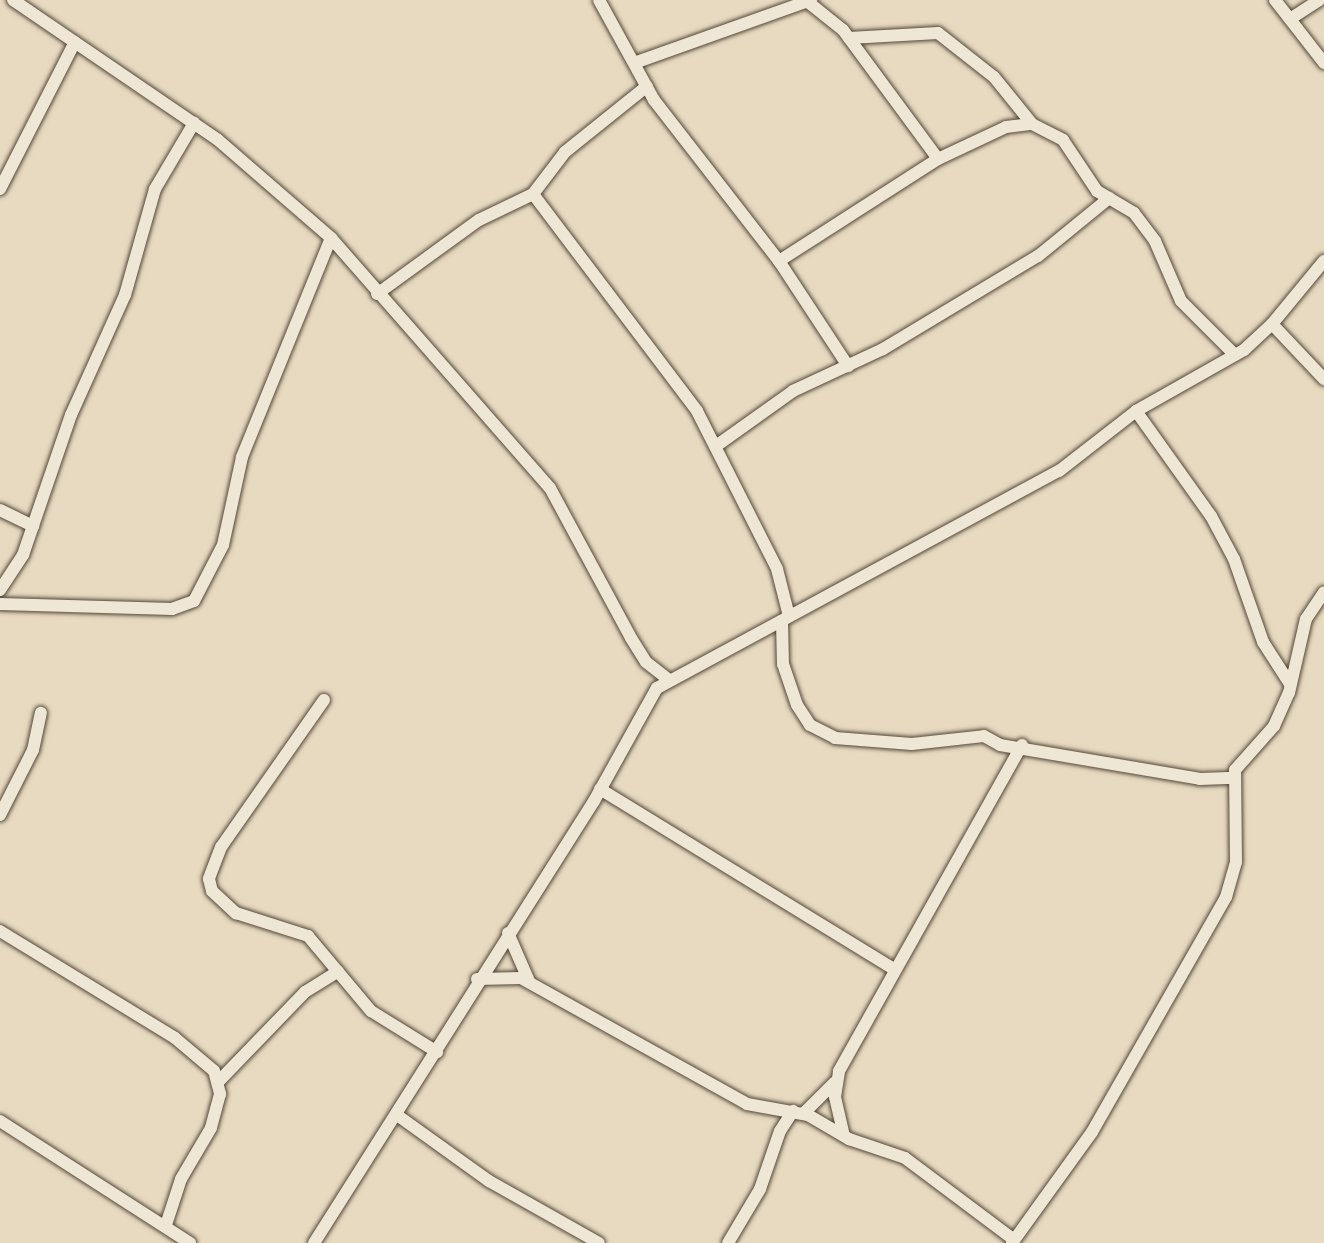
<!DOCTYPE html>
<html>
<head>
<meta charset="utf-8">
<style>
  body { margin:0 }
  #map { position:relative; width:1324px; height:1243px; overflow:hidden; background:#e7dac0; font-family:"IM FELL DW Pica",serif }
  div>[style] { position:absolute }
  .roads { filter:drop-shadow(0 0 2px #534637) drop-shadow(0 0 2px #534637) }
  .street>* { height:12px; margin:-6px; padding:0 6px; transform-origin:6px; border-radius:6px; background:#efe7d6 }
  span { translate:-50% -50%; white-space:nowrap; text-align:center; line-height:1.15; -webkit-text-stroke:7px #efe7d6; paint-order:stroke }
</style>
</head>
<body>
<div id="map">
  <div class="roads">
    <div class="street">
      <div style="left:13px;top:0;width:248px;rotate:34.3deg"></div>
      <div style="left:218px;top:140px;width:150px;rotate:40.9deg"></div>
      <div style="left:331px;top:238px;width:332px;rotate:48.8deg"></div>
      <div style="left:550px;top:488px;width:170px;rotate:61.6deg"></div>
      <div style="left:631px;top:638px;width:28px;rotate:58deg"></div>
      <div style="left:646px;top:662px;width:28px;rotate:38deg"></div>
      <div style="left:599px;top:0;width:114px;rotate:61.2deg"></div>
      <div style="left:654px;top:100px;width:204px;rotate:52.2deg"></div>
      <div style="left:779px;top:261px;width:126px;rotate:56.7deg"></div>
      <div style="left:1275px;top:0;width:80px;rotate:52.1deg"></div>
      <div style="left:808px;top:2px;width:45px;rotate:38.7deg"></div>
      <div style="left:843px;top:30px;width:160px;rotate:53.6deg"></div>
      <div style="left:1290px;top:19px;width:35px;rotate:-33deg"></div>
      <div style="left:849px;top:38px;width:89px;rotate:-3.2deg"></div>
      <div style="left:938px;top:33px;width:71px;rotate:38.2deg"></div>
      <div style="left:994px;top:77px;width:60px;rotate:51deg"></div>
      <div style="left:637px;top:62px;width:185px;rotate:-19.6deg"></div>
      <div style="left:0;top:189px;width:165px;rotate:-63deg"></div>
      <div style="left:533px;top:194px;width:272px;rotate:52.9deg"></div>
      <div style="left:697px;top:411px;width:177px;rotate:63.1deg"></div>
      <div style="left:777px;top:569px;width:49px;rotate:75.7deg"></div>
      <div style="left:779px;top:261px;width:189px;rotate:-32.7deg"></div>
      <div style="left:938px;top:159px;width:75px;rotate:-25.2deg"></div>
      <div style="left:1006px;top:127px;width:26px;rotate:-7deg"></div>
      <div style="left:1032px;top:124px;width:35px;rotate:27deg"></div>
      <div style="left:1063px;top:140px;width:61px;rotate:56.3deg"></div>
      <div style="left:1097px;top:191px;width:43px;rotate:30.7deg"></div>
      <div style="left:1134px;top:213px;width:35px;rotate:53deg"></div>
      <div style="left:1155px;top:241px;width:65px;rotate:66.6deg"></div>
      <div style="left:1181px;top:301px;width:76px;rotate:45deg"></div>
      <div style="left:377px;top:294px;width:126px;rotate:-36deg"></div>
      <div style="left:479px;top:220px;width:60px;rotate:-25.7deg"></div>
      <div style="left:533px;top:194px;width:53px;rotate:-52.7deg"></div>
      <div style="left:565px;top:152px;width:105px;rotate:-38.8deg"></div>
      <div style="left:1272px;top:324px;width:76px;rotate:46.6deg"></div>
      <div style="left:1136px;top:411px;width:129px;rotate:54.5deg"></div>
      <div style="left:1211px;top:516px;width:49px;rotate:61.9deg"></div>
      <div style="left:1234px;top:559px;width:88px;rotate:70.7deg"></div>
      <div style="left:1263px;top:642px;width:50px;rotate:57.3deg"></div>
      <div style="left:716px;top:446px;width:95px;rotate:-35.5deg"></div>
      <div style="left:793px;top:391px;width:99px;rotate:-25deg"></div>
      <div style="left:883px;top:349px;width:181px;rotate:-31deg"></div>
      <div style="left:1038px;top:256px;width:92px;rotate:-39.2deg"></div>
      <div style="left:0;top:510px;width:37px;rotate:26deg"></div>
      <div style="left:0;top:590px;width:42px;rotate:-56.7deg"></div>
      <div style="left:23px;top:555px;width:148px;rotate:-71.1deg"></div>
      <div style="left:71px;top:415px;width:132px;rotate:-65.8deg"></div>
      <div style="left:125px;top:295px;width:110px;rotate:-74.2deg"></div>
      <div style="left:155px;top:189px;width:77px;rotate:-59.4deg"></div>
      <div style="left:0;top:604px;width:172px;rotate:1.7deg"></div>
      <div style="left:172px;top:609px;width:23px;rotate:-20deg"></div>
      <div style="left:194px;top:601px;width:63px;rotate:-62.6deg"></div>
      <div style="left:223px;top:545px;width:90px;rotate:-77.8deg"></div>
      <div style="left:242px;top:457px;width:236px;rotate:-67.9deg"></div>
      <div style="left:782px;top:621px;width:43px;rotate:88.7deg"></div>
      <div style="left:783px;top:664px;width:43px;rotate:71.1deg"></div>
      <div style="left:797px;top:705px;width:24px;rotate:57deg"></div>
      <div style="left:810px;top:725px;width:28px;rotate:27deg"></div>
      <div style="left:835px;top:738px;width:77px;rotate:4.5deg"></div>
      <div style="left:912px;top:744px;width:72px;rotate:-6.3deg"></div>
      <div style="left:984px;top:736px;width:18px;rotate:29deg"></div>
      <div style="left:1000px;top:745px;width:203px;rotate:9.6deg"></div>
      <div style="left:1200px;top:779px;width:34px;rotate:-2deg"></div>
      <div style="left:324px;top:700px;width:179px;rotate:125deg"></div>
      <div style="left:221px;top:847px;width:34px;rotate:111deg"></div>
      <div style="left:209px;top:879px;width:12px;rotate:76deg"></div>
      <div style="left:212px;top:891px;width:33px;rotate:43deg"></div>
      <div style="left:236px;top:913px;width:76px;rotate:17.7deg"></div>
      <div style="left:308px;top:936px;width:98px;rotate:50deg"></div>
      <div style="left:371px;top:1011px;width:78px;rotate:31.8deg"></div>
      <div style="left:600px;top:789px;width:346px;rotate:31.5deg"></div>
      <div style="left:0;top:815px;width:73px;rotate:-63.1deg"></div>
      <div style="left:33px;top:750px;width:38px;rotate:-78deg"></div>
      <div style="left:0;top:931px;width:205px;rotate:31.4deg"></div>
      <div style="left:175px;top:1038px;width:51px;rotate:40.2deg"></div>
      <div style="left:214px;top:1071px;width:24px;rotate:75deg"></div>
      <div style="left:220px;top:1094px;width:35px;rotate:105deg"></div>
      <div style="left:211px;top:1128px;width:59px;rotate:120.5deg"></div>
      <div style="left:181px;top:1179px;width:48px;rotate:108.1deg"></div>
      <div style="left:508px;top:933px;width:52px;rotate:66.4deg"></div>
      <div style="left:477px;top:979px;width:44px;rotate:-1.3deg"></div>
      <div style="left:521px;top:978px;width:259px;rotate:29.1deg"></div>
      <div style="left:747px;top:1104px;width:62px;rotate:10.2deg"></div>
      <div style="left:808px;top:1115px;width:48px;rotate:30.3deg"></div>
      <div style="left:849px;top:1139px;width:59px;rotate:18.7deg"></div>
      <div style="left:905px;top:1158px;width:135px;rotate:36.9deg"></div>
      <div style="left:219px;top:1081px;width:124px;rotate:-46deg"></div>
      <div style="left:305px;top:992px;width:39px;rotate:-32deg"></div>
      <div style="left:803px;top:1114px;width:45px;rotate:-45deg"></div>
      <div style="left:397px;top:1115px;width:113px;rotate:35.7deg"></div>
      <div style="left:489px;top:1181px;width:126px;rotate:29.4deg"></div>
      <div style="left:0;top:1121px;width:226px;rotate:32.7deg"></div>
      <div style="left:844px;top:1136px;width:40px;rotate:-103deg"></div>
      <div style="left:835px;top:1097px;width:26px;rotate:-81deg"></div>
      <div style="left:839px;top:1071px;width:374px;rotate:-60.7deg"></div>
      <div style="left:314px;top:1243px;width:523px;rotate:-57.65deg"></div>
      <div style="left:594px;top:801px;width:129px;rotate:-60.9deg"></div>
      <div style="left:657px;top:688px;width:457px;rotate:-28.4deg"></div>
      <div style="left:1059px;top:471px;width:98px;rotate:-37.9deg"></div>
      <div style="left:1136px;top:411px;width:124px;rotate:-29.5deg"></div>
      <div style="left:1244px;top:350px;width:38px;rotate:-43deg"></div>
      <div style="left:1272px;top:324px;width:82px;rotate:-50.5deg"></div>
      <div style="left:728px;top:1243px;width:63px;rotate:-59.3deg"></div>
      <div style="left:760px;top:1189px;width:61px;rotate:-71deg"></div>
      <div style="left:780px;top:1131px;width:24px;rotate:-57deg"></div>
      <div style="left:1012px;top:1243px;width:137px;rotate:-54.2deg"></div>
      <div style="left:1092px;top:1132px;width:271px;rotate:-60.3deg"></div>
      <div style="left:1226px;top:897px;width:36px;rotate:-74deg"></div>
      <div style="left:1236px;top:862px;width:92px;rotate:-90.6deg"></div>
      <div style="left:1235px;top:770px;width:59px;rotate:-48.4deg"></div>
      <div style="left:1274px;top:726px;width:36px;rotate:-66deg"></div>
      <div style="left:1289px;top:693px;width:76px;rotate:-77.1deg"></div>
      <div style="left:1306px;top:619px;width:32px;rotate:-56deg"></div>
    </div>
  </div>
</div>
</body>
</html>
